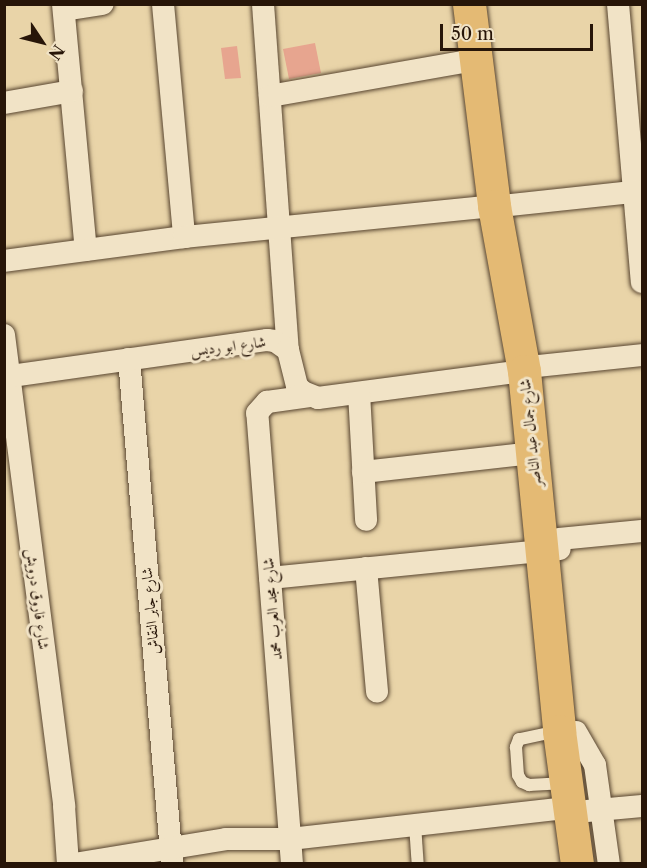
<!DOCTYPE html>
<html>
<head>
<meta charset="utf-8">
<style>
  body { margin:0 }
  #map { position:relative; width:647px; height:868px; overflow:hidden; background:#e9d4a8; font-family:"Libre Caslon Text",Amiri,serif }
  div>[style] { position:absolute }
  .building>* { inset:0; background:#e7a58f }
  .roads { filter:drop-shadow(0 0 2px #584530) drop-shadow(0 0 2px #584530) }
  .lane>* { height:12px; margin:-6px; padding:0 6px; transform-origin:6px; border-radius:6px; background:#f1e3c6 }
  .street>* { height:22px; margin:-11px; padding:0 11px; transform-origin:11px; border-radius:11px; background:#f1e3c6 }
  .primary>* { height:33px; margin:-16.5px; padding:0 16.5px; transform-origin:16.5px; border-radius:16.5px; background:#e4ba74 }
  span { translate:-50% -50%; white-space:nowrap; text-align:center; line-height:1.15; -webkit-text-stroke:6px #f1e3c6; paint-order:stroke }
  .street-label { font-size:15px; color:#271508 }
  .frame { position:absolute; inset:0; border:6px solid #271508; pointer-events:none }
  .north { position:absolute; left:12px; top:12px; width:60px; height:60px; -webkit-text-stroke:4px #f1e3c6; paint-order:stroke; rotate:125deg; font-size:16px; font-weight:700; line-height:24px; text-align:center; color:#271508 }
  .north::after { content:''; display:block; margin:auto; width:21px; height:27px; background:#271508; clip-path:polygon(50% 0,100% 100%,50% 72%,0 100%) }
  .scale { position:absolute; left:440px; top:24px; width:153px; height:27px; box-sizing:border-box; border:3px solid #271508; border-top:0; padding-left:8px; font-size:18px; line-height:21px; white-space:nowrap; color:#271508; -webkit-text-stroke:4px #f1e3c6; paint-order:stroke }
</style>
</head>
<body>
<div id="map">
  <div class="building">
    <div style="clip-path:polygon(315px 43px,321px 73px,289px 79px,283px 49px)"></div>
    <div style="clip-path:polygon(237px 46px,241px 78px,225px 79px,221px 48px)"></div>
  </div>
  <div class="roads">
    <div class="lane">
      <div style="left:558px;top:731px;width:40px;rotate:168deg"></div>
      <div style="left:519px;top:739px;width:9px;rotate:111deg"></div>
      <div style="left:516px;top:747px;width:28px;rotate:86deg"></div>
      <div style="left:518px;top:775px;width:8px;rotate:60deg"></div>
      <div style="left:522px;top:782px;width:8px;rotate:23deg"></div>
      <div style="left:529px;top:785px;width:36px;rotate:-3deg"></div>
      <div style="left:415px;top:825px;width:39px;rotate:86deg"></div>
    </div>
    <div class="street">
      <div style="left:63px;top:4px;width:247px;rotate:84.7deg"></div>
      <div style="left:163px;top:4px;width:234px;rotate:84.8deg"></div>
      <div style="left:263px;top:4px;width:347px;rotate:85.9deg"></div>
      <div style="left:618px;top:4px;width:279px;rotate:85.1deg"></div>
      <div style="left:64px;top:10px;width:39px;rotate:-9deg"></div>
      <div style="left:270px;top:96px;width:207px;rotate:-10deg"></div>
      <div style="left:4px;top:103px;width:69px;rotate:-10deg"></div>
      <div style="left:511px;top:205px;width:132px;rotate:-6.1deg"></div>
      <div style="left:4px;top:261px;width:182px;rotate:-7.6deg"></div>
      <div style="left:184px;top:237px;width:312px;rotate:-5.7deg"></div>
      <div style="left:4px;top:335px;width:475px;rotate:82.7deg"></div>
      <div style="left:64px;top:806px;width:58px;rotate:86.1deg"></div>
      <div style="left:129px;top:359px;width:507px;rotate:85.13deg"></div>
      <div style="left:538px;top:366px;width:105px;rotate:-6deg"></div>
      <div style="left:4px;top:377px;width:266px;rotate:-8deg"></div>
      <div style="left:267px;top:340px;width:8px;rotate:7deg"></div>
      <div style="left:275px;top:341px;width:16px;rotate:35deg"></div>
      <div style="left:288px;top:350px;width:37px;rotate:76deg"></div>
      <div style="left:297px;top:386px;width:8px;rotate:45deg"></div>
      <div style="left:303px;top:392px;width:16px;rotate:22deg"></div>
      <div style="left:318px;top:398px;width:208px;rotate:-7.5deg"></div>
      <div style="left:359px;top:393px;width:127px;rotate:86.8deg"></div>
      <div style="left:363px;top:472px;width:170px;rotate:-6.4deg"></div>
      <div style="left:559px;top:539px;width:83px;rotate:-5.5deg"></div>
      <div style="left:366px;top:568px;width:124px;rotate:84.9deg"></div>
      <div style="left:270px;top:578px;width:291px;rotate:-5.7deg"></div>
      <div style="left:576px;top:732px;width:38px;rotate:60deg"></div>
      <div style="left:595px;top:765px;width:100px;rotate:82deg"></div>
      <div style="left:587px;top:811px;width:55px;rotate:-5.2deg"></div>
      <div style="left:74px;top:864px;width:154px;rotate:-9.3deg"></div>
      <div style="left:226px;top:839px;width:64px"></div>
      <div style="left:290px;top:839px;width:270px;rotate:-6.4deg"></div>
      <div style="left:292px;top:864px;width:452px;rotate:-94.4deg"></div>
      <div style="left:257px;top:413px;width:15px;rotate:-48deg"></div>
      <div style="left:267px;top:402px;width:43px;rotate:-7.9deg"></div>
    </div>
    <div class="primary">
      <div style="left:469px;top:4px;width:204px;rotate:82.9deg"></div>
      <div style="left:494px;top:206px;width:168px;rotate:79.7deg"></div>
      <div style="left:524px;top:371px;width:362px;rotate:84.4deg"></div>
      <div style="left:559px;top:731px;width:134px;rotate:82.3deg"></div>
    </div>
  </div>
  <div class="street-label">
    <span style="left:228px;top:346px;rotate:-7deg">شارع ابو رديس</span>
    <span style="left:530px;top:433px;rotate:-96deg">شارع جمال عبد الناصر</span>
    <span style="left:38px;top:599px;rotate:83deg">شارع فاروق درويش</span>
    <span style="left:272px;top:609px;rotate:-95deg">شارع مجد العرب محمد</span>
    <span style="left:150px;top:611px;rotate:-95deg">شارع جابر النقاش</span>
  </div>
  <div class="frame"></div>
  <div class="north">N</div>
  <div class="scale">50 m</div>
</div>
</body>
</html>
